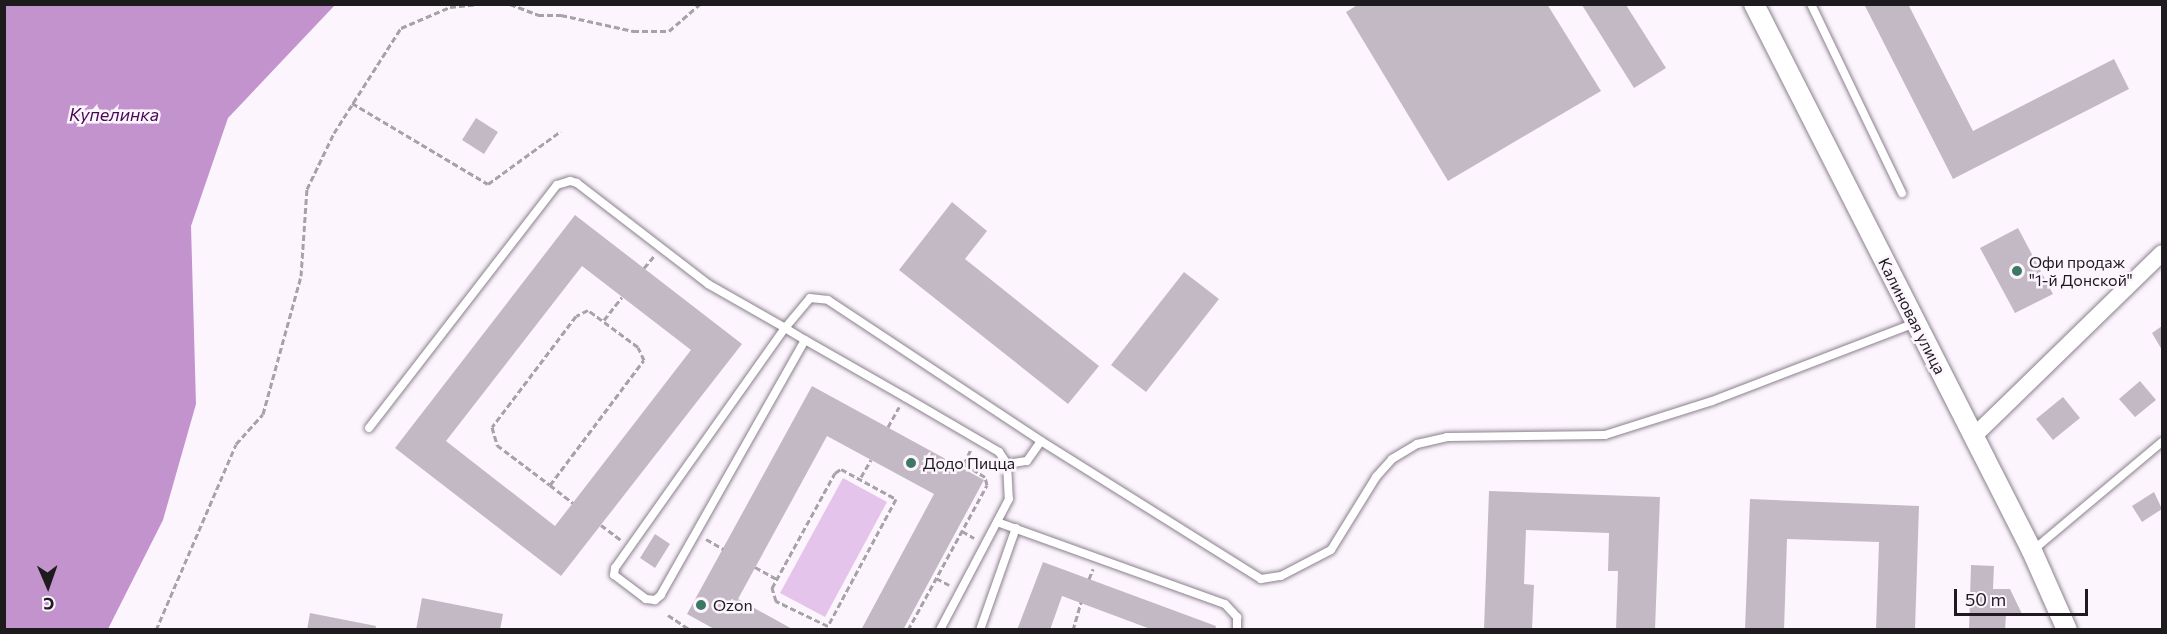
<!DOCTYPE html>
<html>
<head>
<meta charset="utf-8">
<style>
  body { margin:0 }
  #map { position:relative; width:2167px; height:634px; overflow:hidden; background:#fdf5fe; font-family:Commissioner,sans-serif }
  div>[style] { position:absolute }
  .green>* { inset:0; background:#e5c4ec }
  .water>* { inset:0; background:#c293cd }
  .building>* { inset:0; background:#c2b9c4 }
  .path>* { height:3px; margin-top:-1.5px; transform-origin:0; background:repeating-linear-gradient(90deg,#a7a1a8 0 6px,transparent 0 9px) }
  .roads { filter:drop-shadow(0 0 2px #8a818c) drop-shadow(0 0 2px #8a818c) }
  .service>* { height:8px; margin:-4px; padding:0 4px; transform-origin:4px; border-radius:4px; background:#fff }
  .minor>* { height:16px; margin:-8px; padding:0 8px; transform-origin:8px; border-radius:8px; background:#fff }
  .tertiary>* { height:20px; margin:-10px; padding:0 10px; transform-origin:10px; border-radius:10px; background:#fff }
  .dots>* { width:16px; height:16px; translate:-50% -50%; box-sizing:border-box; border:3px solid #fdf5fe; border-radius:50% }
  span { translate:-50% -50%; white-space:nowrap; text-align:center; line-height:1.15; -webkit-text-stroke:5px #fdf5fe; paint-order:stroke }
  .poi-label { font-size:16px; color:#1e1b1f }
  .left { translate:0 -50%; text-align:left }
  .street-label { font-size:16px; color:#1e1b1f }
  .water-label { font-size:18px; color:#460952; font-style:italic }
  .frame { position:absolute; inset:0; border:6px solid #1e1b1f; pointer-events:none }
  .north { position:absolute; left:18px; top:556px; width:60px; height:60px; -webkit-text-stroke:4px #fdf5fe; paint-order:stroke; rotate:178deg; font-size:16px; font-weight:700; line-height:24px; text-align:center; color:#1e1b1f }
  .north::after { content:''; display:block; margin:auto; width:21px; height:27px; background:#1e1b1f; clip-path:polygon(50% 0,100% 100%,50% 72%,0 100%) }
  .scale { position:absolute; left:1954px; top:589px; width:134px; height:27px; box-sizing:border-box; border:3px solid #1e1b1f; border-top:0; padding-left:8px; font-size:18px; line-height:21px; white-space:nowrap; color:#1e1b1f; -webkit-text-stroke:4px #fdf5fe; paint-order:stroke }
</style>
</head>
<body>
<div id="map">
  <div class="green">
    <div style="clip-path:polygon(843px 478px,887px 502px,825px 617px,780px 593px)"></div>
  </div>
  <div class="water">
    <div style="clip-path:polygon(4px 5px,335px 5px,228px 118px,191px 226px,196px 404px,163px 520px,108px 629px,5px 629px)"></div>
  </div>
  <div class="building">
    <div style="clip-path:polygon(1359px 4px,1547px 4px,1601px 91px,1448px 181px,1346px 12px)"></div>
    <div style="clip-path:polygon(1864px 4px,1908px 4px,1973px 131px,2114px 59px,2129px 89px,1953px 179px)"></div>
    <div style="clip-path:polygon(1582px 5px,1626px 5px,1666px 68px,1634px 88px)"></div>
    <div style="clip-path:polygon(476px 118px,498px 132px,484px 154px,462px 140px)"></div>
    <div style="clip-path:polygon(952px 202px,987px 231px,965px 259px,1099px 366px,1068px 404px,899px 270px)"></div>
    <div style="clip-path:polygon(evenodd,575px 215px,742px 344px,561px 576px,395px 448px,575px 215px,582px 266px,691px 350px,555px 526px,446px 441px,582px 266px)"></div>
    <div style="clip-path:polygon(2018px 228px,2053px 294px,2015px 313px,1980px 248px)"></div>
    <div style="clip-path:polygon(1184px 272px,1219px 299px,1146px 392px,1111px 365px)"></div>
    <div style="clip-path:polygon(2162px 326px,2162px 350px,2152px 333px)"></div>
    <div style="clip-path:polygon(2140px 381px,2156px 400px,2135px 417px,2119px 399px)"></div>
    <div style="clip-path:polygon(812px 386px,984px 480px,903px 630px,861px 630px,934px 494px,827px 436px,738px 599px,794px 630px,716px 630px,687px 614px)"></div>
    <div style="clip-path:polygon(2063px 397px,2080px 418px,2053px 440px,2036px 419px)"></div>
    <div style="clip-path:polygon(1489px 491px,1660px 497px,1655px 630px,1616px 630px,1618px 571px,1608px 571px,1609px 533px,1526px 530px,1524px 584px,1534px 585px,1532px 630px,1484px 630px)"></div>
    <div style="clip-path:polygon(2154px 492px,2162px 509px,2142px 522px,2132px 506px)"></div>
    <div style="clip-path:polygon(1750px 499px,1919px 506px,1915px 630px,1876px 630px,1879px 542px,1787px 539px,1784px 630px,1745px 630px)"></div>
    <div style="clip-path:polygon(655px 534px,670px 544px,655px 568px,640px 558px)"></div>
    <div style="clip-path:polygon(1043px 562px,1216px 626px,1215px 630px,1153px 630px,1062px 596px,1050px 630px,1017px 630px)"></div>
    <div style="clip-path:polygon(1971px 565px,1994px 566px,1993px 589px,2010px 589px,2023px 616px,2006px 615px,2005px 630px,1969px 630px)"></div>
    <div style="clip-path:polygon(422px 598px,503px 614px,500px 630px,416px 630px)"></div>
    <div style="clip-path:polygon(310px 613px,376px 626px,375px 630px,307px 630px)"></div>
  </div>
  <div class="path">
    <div style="left:510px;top:4px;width:30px;rotate:21deg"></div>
    <div style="left:538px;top:15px;width:23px"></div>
    <div style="left:561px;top:15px;width:74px;rotate:12.5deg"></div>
    <div style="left:633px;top:31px;width:36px"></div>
    <div style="left:669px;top:31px;width:41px;rotate:-41.1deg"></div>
    <div style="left:352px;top:103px;width:158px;rotate:30.8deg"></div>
    <div style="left:488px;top:184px;width:90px;rotate:-36deg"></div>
    <div style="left:644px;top:268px;width:16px;rotate:-50deg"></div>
    <div style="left:604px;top:320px;width:29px;rotate:-52deg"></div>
    <div style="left:888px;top:427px;width:23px;rotate:-61deg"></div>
    <div style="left:841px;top:469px;width:63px;rotate:28.6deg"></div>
    <div style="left:896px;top:499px;width:144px;rotate:118.2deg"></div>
    <div style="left:828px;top:626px;width:58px;rotate:-154.3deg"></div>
    <div style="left:776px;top:601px;width:14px;rotate:-107deg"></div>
    <div style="left:772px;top:588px;width:131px;rotate:-61.3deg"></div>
    <div style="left:835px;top:473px;width:7px;rotate:-34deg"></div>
    <div style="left:861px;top:477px;width:20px;rotate:-60deg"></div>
    <div style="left:550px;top:485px;width:156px;rotate:-53.1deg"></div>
    <div style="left:644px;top:360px;width:14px;rotate:-115deg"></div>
    <div style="left:638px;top:347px;width:62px;rotate:-143.5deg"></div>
    <div style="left:588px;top:310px;width:13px;rotate:153deg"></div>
    <div style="left:576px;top:316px;width:139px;rotate:127.1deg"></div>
    <div style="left:492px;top:427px;width:19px;rotate:74deg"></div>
    <div style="left:497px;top:445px;width:66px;rotate:37deg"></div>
    <div style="left:550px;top:485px;width:29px;rotate:38deg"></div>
    <div style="left:601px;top:525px;width:25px;rotate:37deg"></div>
    <div style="left:962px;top:531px;width:14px;rotate:30deg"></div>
    <div style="left:706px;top:539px;width:20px;rotate:30deg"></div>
    <div style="left:755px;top:567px;width:25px;rotate:29deg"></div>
    <div style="left:936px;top:578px;width:15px;rotate:28deg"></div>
    <div style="left:1089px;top:579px;width:11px;rotate:-68deg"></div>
    <div style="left:668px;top:615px;width:27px;rotate:34deg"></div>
    <div style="left:156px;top:630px;width:202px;rotate:-66.7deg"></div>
    <div style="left:236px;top:444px;width:40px;rotate:-48deg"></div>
    <div style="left:263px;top:414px;width:143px;rotate:-74.6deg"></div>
    <div style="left:301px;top:276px;width:87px;rotate:-86.1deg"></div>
    <div style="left:307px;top:189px;width:62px;rotate:-64.3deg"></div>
    <div style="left:334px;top:133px;width:125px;rotate:-57.5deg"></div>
    <div style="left:401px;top:28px;width:53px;rotate:-23.2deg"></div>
    <div style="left:450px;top:7px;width:27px;rotate:-6deg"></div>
    <div style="left:908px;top:630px;width:165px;rotate:-61.4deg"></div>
    <div style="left:987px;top:485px;width:8px;rotate:-104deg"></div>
    <div style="left:985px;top:477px;width:25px;rotate:-148deg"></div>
    <div style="left:964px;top:464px;width:17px;rotate:-65deg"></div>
    <div style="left:1073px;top:630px;width:29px;rotate:-74deg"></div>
  </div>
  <div class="roads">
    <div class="service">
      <div style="left:1811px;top:4px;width:210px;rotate:64.3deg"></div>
      <div style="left:805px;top:340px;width:293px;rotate:119.5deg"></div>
      <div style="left:661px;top:595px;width:8px;rotate:140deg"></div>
      <div style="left:655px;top:600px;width:9px;rotate:-174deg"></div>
      <div style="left:646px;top:599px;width:40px;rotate:-143deg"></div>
      <div style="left:614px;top:575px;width:7px;rotate:-82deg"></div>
      <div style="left:615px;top:568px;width:294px;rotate:-54.7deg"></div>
      <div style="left:785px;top:328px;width:23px;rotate:31deg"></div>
      <div style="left:805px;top:340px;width:115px;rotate:29.7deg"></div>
      <div style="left:905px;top:397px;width:109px;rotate:30.3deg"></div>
      <div style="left:999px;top:452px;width:14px;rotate:56deg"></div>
      <div style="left:1007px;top:464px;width:35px;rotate:87deg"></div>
      <div style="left:1009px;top:499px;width:148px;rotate:117.8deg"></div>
      <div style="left:369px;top:428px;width:307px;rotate:-52.3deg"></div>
      <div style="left:557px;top:185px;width:14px;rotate:-17deg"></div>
      <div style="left:570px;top:181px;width:7px;rotate:16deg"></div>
      <div style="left:577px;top:183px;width:165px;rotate:37.6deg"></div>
      <div style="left:708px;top:284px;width:89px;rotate:29.7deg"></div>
      <div style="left:785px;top:328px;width:39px;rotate:-50deg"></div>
      <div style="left:810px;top:298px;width:18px;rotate:6deg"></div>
      <div style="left:828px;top:300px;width:255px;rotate:33.5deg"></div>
      <div style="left:1041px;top:441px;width:260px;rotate:32.1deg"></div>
      <div style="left:1261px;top:579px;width:20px;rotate:-9deg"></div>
      <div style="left:1281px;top:576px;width:56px;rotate:-27.5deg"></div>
      <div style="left:1331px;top:550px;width:86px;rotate:-58.3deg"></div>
      <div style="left:1376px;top:477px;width:24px;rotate:-48deg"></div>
      <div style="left:1392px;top:459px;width:29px;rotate:-31deg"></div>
      <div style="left:1417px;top:444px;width:31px;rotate:-13deg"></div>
      <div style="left:1447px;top:437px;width:158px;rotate:-0.7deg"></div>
      <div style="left:1605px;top:435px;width:112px;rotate:-17.6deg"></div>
      <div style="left:1712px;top:401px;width:217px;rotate:-21deg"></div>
      <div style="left:1007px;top:464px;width:20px;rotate:-9deg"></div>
      <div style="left:1027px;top:461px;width:24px;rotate:-55deg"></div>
      <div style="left:997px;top:522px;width:242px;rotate:19.8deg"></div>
      <div style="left:1225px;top:604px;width:18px;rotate:47deg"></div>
      <div style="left:1237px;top:617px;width:13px;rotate:90deg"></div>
      <div style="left:2032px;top:551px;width:170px;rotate:-40deg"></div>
      <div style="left:980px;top:630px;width:108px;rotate:-70.6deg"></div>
    </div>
    <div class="minor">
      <div style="left:1974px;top:436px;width:262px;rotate:-44.2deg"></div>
    </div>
    <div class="tertiary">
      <div style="left:1754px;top:4px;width:614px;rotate:63.06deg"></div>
      <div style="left:2032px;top:551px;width:86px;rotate:66.1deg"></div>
    </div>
  </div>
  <div class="dots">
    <div style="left:2017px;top:271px;background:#3b7965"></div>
    <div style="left:911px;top:463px;background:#3b7965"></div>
    <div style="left:701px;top:605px;background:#3b7965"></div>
  </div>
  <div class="poi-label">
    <span class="left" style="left:2029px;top:271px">Офи продаж<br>"1-й Донской"</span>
    <span class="left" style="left:923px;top:463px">Додо Пицца</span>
    <span class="left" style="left:713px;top:605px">Ozon</span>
  </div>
  <div class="street-label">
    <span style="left:1912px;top:316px;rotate:63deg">Калиновая улица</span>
  </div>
  <div class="water-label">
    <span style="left:114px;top:114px">Купелинка</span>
  </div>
  <div class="frame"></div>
  <div class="north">С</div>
  <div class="scale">50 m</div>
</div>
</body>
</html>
